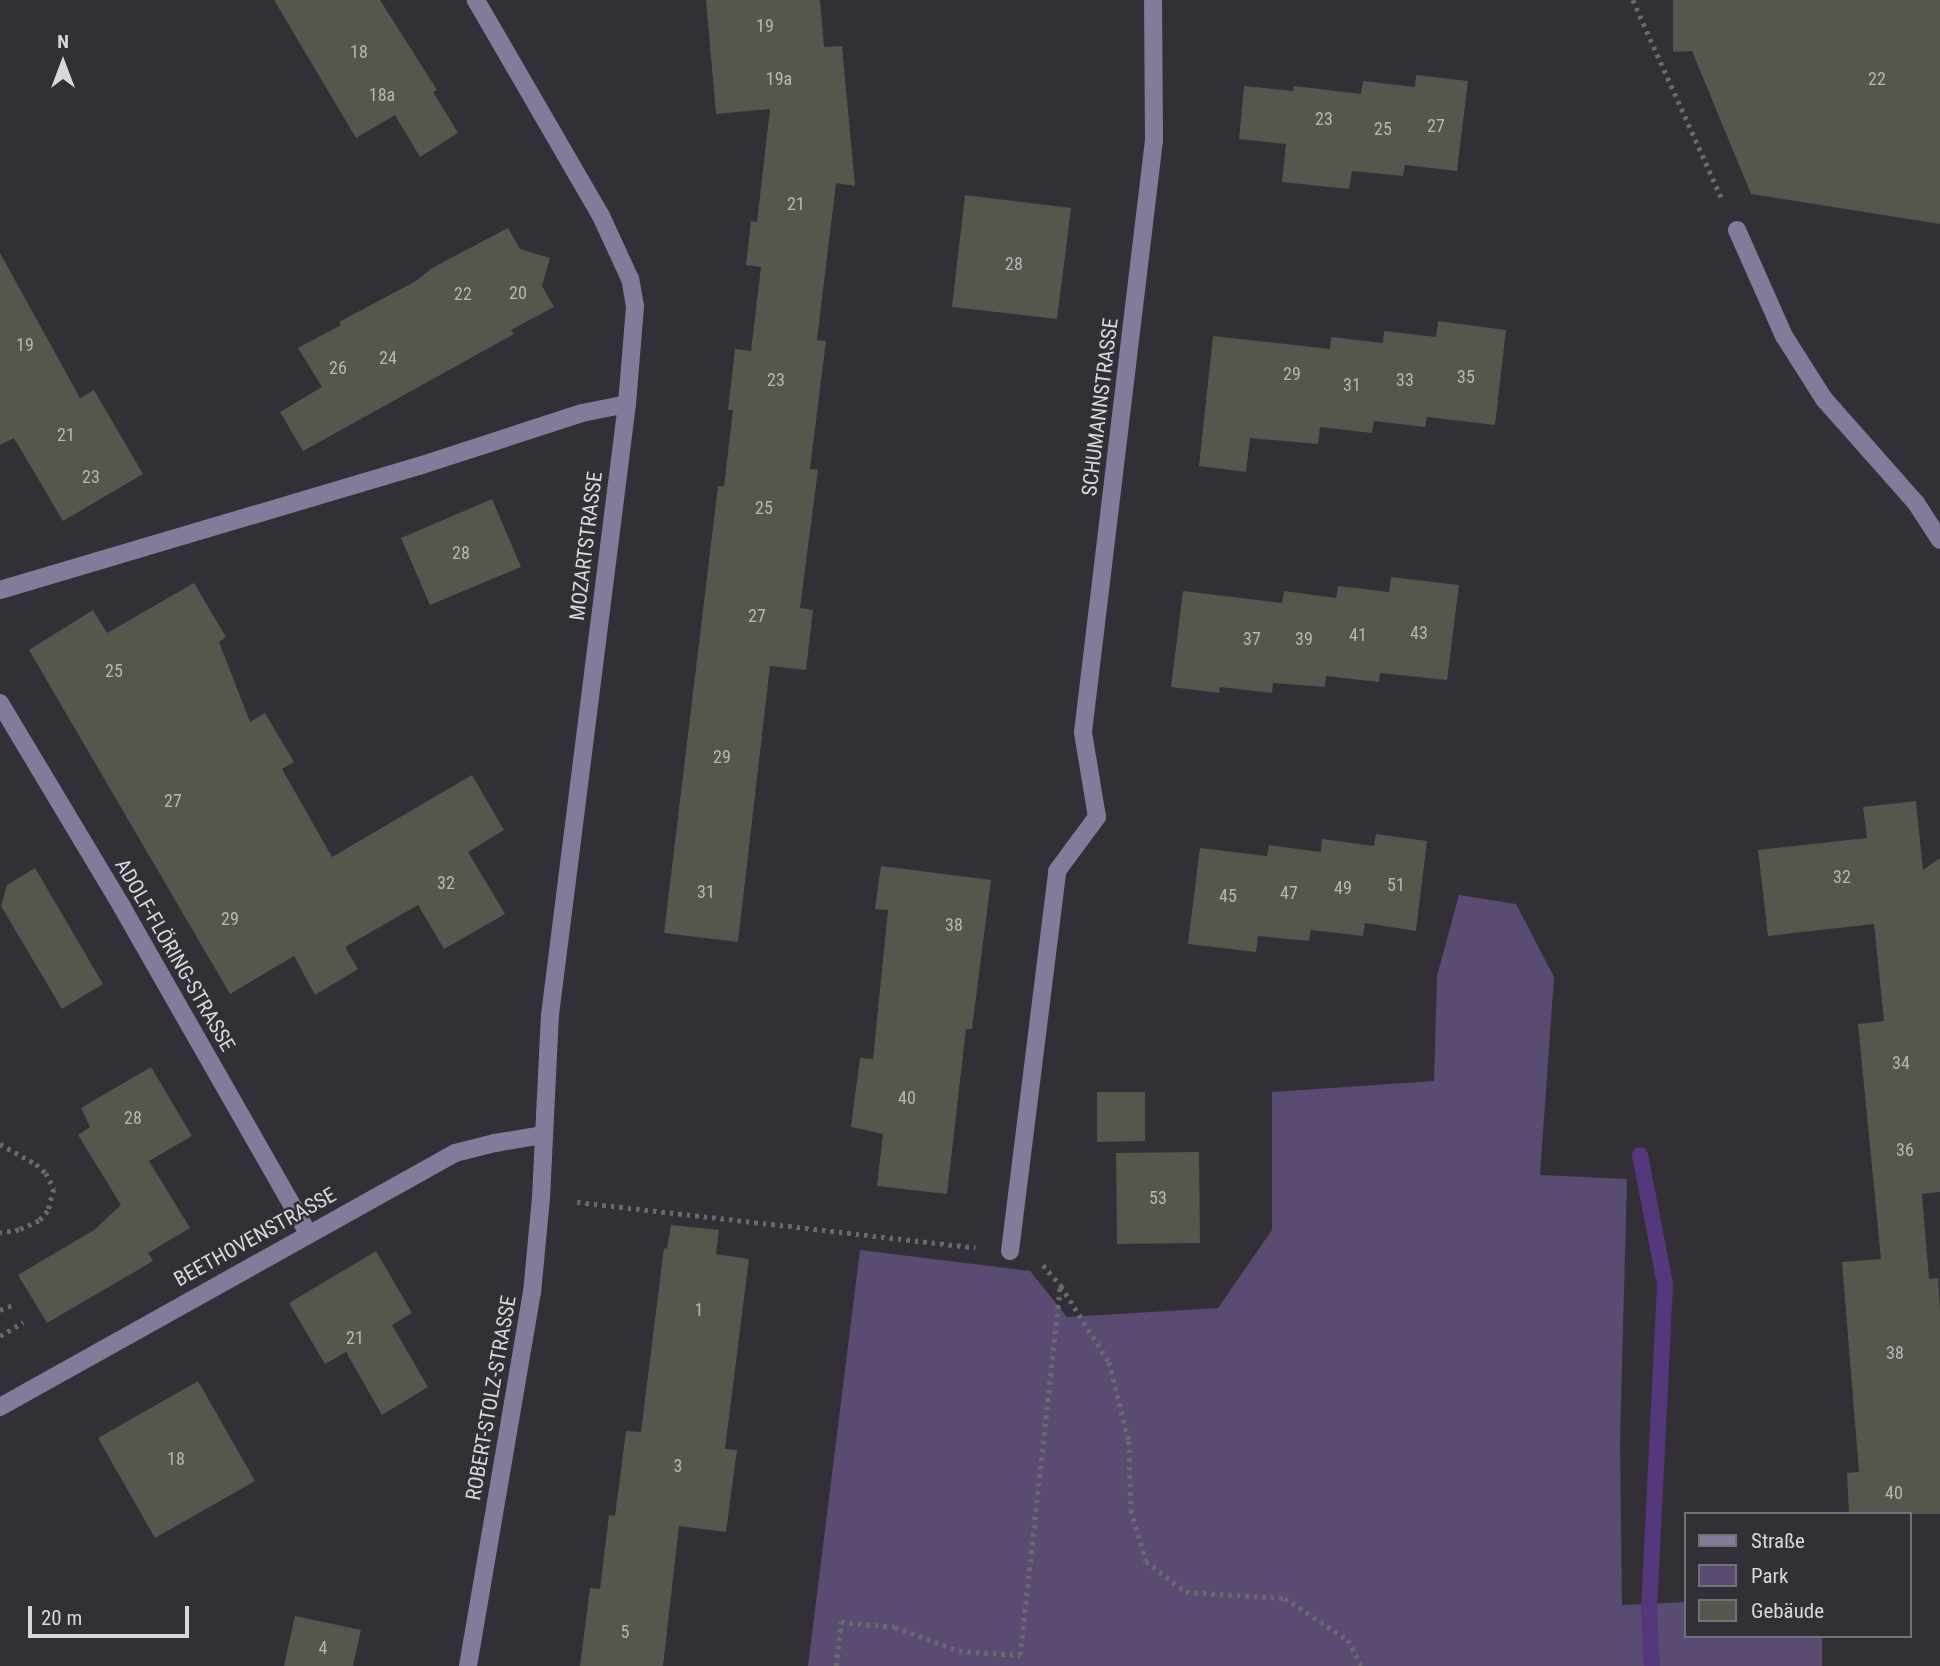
<!DOCTYPE html>
<html>
<head>
<meta charset="utf-8">
<style>
  body { margin:0 }
  #map { position:relative; width:1940px; height:1666px; overflow:hidden; background:#322f37; font-family:"Roboto Condensed",sans-serif }
  div>[style] { position:absolute }
  .green>* { inset:0; background:#5a4b73 }
  .stream>* { height:16px; margin:-8px; padding:0 8px; transform-origin:8px; border-radius:8px; background:#54387b }
  .building>* { inset:0; background:#55564c }
  .path>* { height:4.5px; margin-top:-2.25px; transform-origin:0; background:repeating-linear-gradient(90deg,#6b6970 0 3.5px,transparent 0 8.5px) }
  .minor>* { height:18px; margin:-9px; padding:0 9px; transform-origin:9px; border-radius:9px; background:#857a9a }
  span { translate:-50% -50%; white-space:nowrap; text-align:center; line-height:1.15; -webkit-text-stroke:5px #322f37; paint-order:stroke }
  .number-label { font-size:18px; color:#b7b7b8 }
  .number-label span { -webkit-text-stroke-width:0 }
  .street-label { font-size:21px; color:#d8d7dc }
  .legend { position:absolute; left:1684px; top:1512px; width:228px; height:126px; box-sizing:border-box; background:#322f37; border:2px solid #747279; margin:0; padding:9px 12px; list-style:none; font-size:21px; color:#d8d7dc }
  .legend li { display:flex; align-items:center; gap:14px; height:35px }
  .legend b { width:35px; border:2px solid #747279 }
  .north { position:absolute; left:28px; top:28px; width:70px; height:70px; -webkit-text-stroke:5px #322f37; paint-order:stroke; rotate:0deg; font-size:19px; font-weight:700; line-height:28px; text-align:center; color:#d8d7dc }
  .north::after { content:''; display:block; margin:auto; width:24px; height:32px; background:#d8d7dc; clip-path:polygon(50% 0,100% 100%,50% 72%,0 100%) }
  .scale { position:absolute; left:28px; top:1606px; width:161px; height:32px; box-sizing:border-box; border:4px solid #d8d7dc; border-top:0; padding-left:9px; font-size:21px; line-height:24px; white-space:nowrap; color:#d8d7dc; -webkit-text-stroke:5px #322f37; paint-order:stroke }
</style>
</head>
<body>
<div id="map">
  <div class="green">
    <div style="clip-path:polygon(1459px 895px,1516px 904px,1554px 977px,1540px 1175px,1627px 1179px,1620px 1442px,1622px 1605px,1686px 1602px,1686px 1636px,1822px 1636px,1822px 1666px,808px 1666px,860px 1250px,1030px 1271px,1067px 1317px,1218px 1308px,1272px 1230px,1272px 1092px,1434px 1081px,1437px 976px)"></div>
  </div>
  <div class="stream">
    <div style="left:1640px;top:1155px;width:131px;rotate:79deg"></div>
    <div style="left:1665px;top:1284px;width:327px;rotate:92.8deg"></div>
    <div style="left:1649px;top:1611px;width:55px;rotate:86.9deg"></div>
  </div>
  <div class="building">
    <div style="clip-path:polygon(274px 0,380px 0,437px 90px,433px 92px,458px 133px,420px 157px,395px 115px,356px 138px)"></div>
    <div style="clip-path:polygon(706px 0,820px 0,824px 47px,842px 46px,855px 186px,836px 183px,817px 340px,826px 341px,810px 469px,818px 470px,800px 608px,813px 610px,806px 670px,770px 666px,738px 942px,664px 933px,718px 486px,724px 486px,733px 410px,728px 410px,735px 349px,751px 351px,761px 267px,746px 265px,751px 221px,757px 222px,770px 109px,716px 114px)"></div>
    <div style="clip-path:polygon(1673px 0,1940px 0,1940px 224px,1751px 194px,1692px 51px,1673px 52px)"></div>
    <div style="clip-path:polygon(1416px 75px,1468px 81px,1457px 171px,1405px 165px,1403px 176px,1352px 171px,1349px 189px,1282px 182px,1286px 144px,1239px 139px,1244px 86px,1293px 91px,1294px 86px,1361px 94px,1363px 81px,1415px 87px)"></div>
    <div style="clip-path:polygon(965px 195px,1071px 208px,1057px 319px,952px 307px)"></div>
    <div style="clip-path:polygon(508px 228px,520px 249px,550px 258px,542px 286px,554px 307px,511px 330px,514px 334px,303px 451px,280px 412px,322px 387px,298px 348px,341px 325px,339px 322px,416px 281px,432px 268px)"></div>
    <div style="clip-path:polygon(0 253px,80px 398px,94px 390px,143px 474px,63px 521px,14px 438px,0 445px)"></div>
    <div style="clip-path:polygon(1438px 321px,1506px 330px,1495px 425px,1427px 417px,1425px 427px,1374px 421px,1372px 433px,1320px 427px,1318px 444px,1250px 438px,1246px 472px,1199px 466px,1213px 336px,1330px 349px,1331px 337px,1383px 343px,1384px 331px,1436px 337px)"></div>
    <div style="clip-path:polygon(492px 499px,521px 567px,430px 605px,401px 538px)"></div>
    <div style="clip-path:polygon(1391px 577px,1459px 585px,1447px 680px,1380px 673px,1379px 682px,1326px 676px,1325px 687px,1273px 683px,1272px 693px,1220px 687px,1219px 693px,1171px 687px,1183px 591px,1282px 603px,1284px 591px,1336px 598px,1338px 586px,1389px 592px)"></div>
    <div style="clip-path:polygon(194px 583px,226px 637px,219px 642px,250px 722px,265px 713px,294px 762px,282px 769px,332px 857px,472px 775px,504px 830px,468px 852px,505px 914px,444px 949px,418px 905px,345px 947px,358px 969px,315px 995px,294px 956px,230px 994px,29px 650px,93px 610px,107px 633px)"></div>
    <div style="clip-path:polygon(1916px 801px,1923px 870px,1940px 858px,1940px 1192px,1922px 1194px,1929px 1279px,1938px 1278px,1940px 1310px,1940px 1514px,1849px 1514px,1847px 1473px,1859px 1472px,1842px 1262px,1881px 1259px,1858px 1024px,1884px 1021px,1874px 924px,1768px 936px,1758px 850px,1867px 838px,1863px 807px)"></div>
    <div style="clip-path:polygon(1376px 834px,1427px 841px,1416px 931px,1365px 923px,1363px 936px,1311px 930px,1309px 941px,1258px 936px,1256px 952px,1188px 944px,1200px 848px,1267px 856px,1269px 845px,1321px 852px,1322px 839px,1374px 846px)"></div>
    <div style="clip-path:polygon(881px 866px,991px 880px,972px 1029px,966px 1029px,947px 1194px,877px 1186px,883px 1134px,851px 1127px,860px 1058px,873px 1059px,888px 910px,875px 909px)"></div>
    <div style="clip-path:polygon(35px 868px,103px 984px,62px 1009px,1px 906px,7px 885px)"></div>
    <div style="clip-path:polygon(151px 1067px,192px 1136px,149px 1161px,190px 1228px,148px 1253px,153px 1261px,47px 1323px,18px 1275px,94px 1230px,121px 1205px,78px 1135px,90px 1127px,81px 1108px)"></div>
    <div style="clip-path:polygon(1097px 1092px,1145px 1092px,1145px 1141px,1097px 1142px)"></div>
    <div style="clip-path:polygon(1199px 1152px,1200px 1243px,1117px 1244px,1116px 1153px)"></div>
    <div style="clip-path:polygon(671px 1225px,719px 1230px,716px 1254px,749px 1259px,725px 1449px,737px 1450px,726px 1532px,679px 1526px,663px 1666px,580px 1666px,590px 1588px,600px 1589px,609px 1515px,615px 1516px,626px 1431px,641px 1432px,664px 1248px,667px 1249px)"></div>
    <div style="clip-path:polygon(376px 1251px,412px 1313px,392px 1325px,428px 1387px,382px 1415px,346px 1352px,325px 1364px,289px 1303px)"></div>
    <div style="clip-path:polygon(198px 1381px,255px 1481px,155px 1538px,98px 1438px)"></div>
    <div style="clip-path:polygon(295px 1616px,361px 1630px,353px 1666px,284px 1666px)"></div>
  </div>
  <div class="path">
    <div style="left:1633px;top:0;width:216px;rotate:65.9deg"></div>
    <div style="left:0;top:1144px;width:41px;rotate:29.1deg"></div>
    <div style="left:36px;top:1164px;width:13px;rotate:42deg"></div>
    <div style="left:46px;top:1173px;width:18px;rotate:63deg"></div>
    <div style="left:54px;top:1189px;width:23px;rotate:105deg"></div>
    <div style="left:48px;top:1211px;width:13px;rotate:132deg"></div>
    <div style="left:39px;top:1221px;width:22px;rotate:156deg"></div>
    <div style="left:19px;top:1230px;width:19px;rotate:171deg"></div>
    <div style="left:577px;top:1202px;width:401px;rotate:6.5deg"></div>
    <div style="left:1043px;top:1265px;width:28px;rotate:49deg"></div>
    <div style="left:1061px;top:1286px;width:90px;rotate:57.7deg"></div>
    <div style="left:1109px;top:1362px;width:81px;rotate:75.8deg"></div>
    <div style="left:1129px;top:1441px;width:69px;rotate:88.3deg"></div>
    <div style="left:1131px;top:1510px;width:53px;rotate:73.6deg"></div>
    <div style="left:1146px;top:1561px;width:51px;rotate:37.8deg"></div>
    <div style="left:1186px;top:1592px;width:99px;rotate:3.5deg"></div>
    <div style="left:1285px;top:1598px;width:76px;rotate:33.7deg"></div>
    <div style="left:1348px;top:1640px;width:30px;rotate:62deg"></div>
    <div style="left:0;top:1310px;width:14px;rotate:-21deg"></div>
    <div style="left:0;top:1336px;width:27px;rotate:-31deg"></div>
    <div style="left:836px;top:1666px;width:44px;rotate:-83.5deg"></div>
    <div style="left:841px;top:1622px;width:54px;rotate:5.3deg"></div>
    <div style="left:895px;top:1627px;width:68px;rotate:20.6deg"></div>
    <div style="left:959px;top:1651px;width:61px;rotate:3.8deg"></div>
    <div style="left:1020px;top:1655px;width:369px;rotate:-83.8deg"></div>
  </div>
  <div class="minor">
    <div style="left:1737px;top:230px;width:116px;rotate:66.1deg"></div>
    <div style="left:1784px;top:336px;width:75px;rotate:57.6deg"></div>
    <div style="left:1824px;top:399px;width:139px;rotate:48.5deg"></div>
    <div style="left:1916px;top:503px;width:44px;rotate:57deg"></div>
    <div style="left:0;top:590px;width:437px;rotate:-16.5deg"></div>
    <div style="left:419px;top:466px;width:171px;rotate:-18deg"></div>
    <div style="left:582px;top:413px;width:46px;rotate:-11.3deg"></div>
    <div style="left:0;top:703px;width:238px;rotate:59.1deg"></div>
    <div style="left:122px;top:907px;width:375px;rotate:60.3deg"></div>
    <div style="left:1010px;top:1251px;width:383px;rotate:-82.9deg"></div>
    <div style="left:1057px;top:871px;width:67px;rotate:-53.5deg"></div>
    <div style="left:1097px;top:817px;width:86px;rotate:-99.4deg"></div>
    <div style="left:1083px;top:732px;width:596px;rotate:-83.16deg"></div>
    <div style="left:1154px;top:140px;width:140px;rotate:-90.4deg"></div>
    <div style="left:0;top:1407px;width:521px;rotate:-29.17deg"></div>
    <div style="left:455px;top:1153px;width:41px;rotate:-14deg"></div>
    <div style="left:495px;top:1143px;width:49px;rotate:-9.5deg"></div>
    <div style="left:468px;top:1666px;width:378px;rotate:-80.3deg"></div>
    <div style="left:532px;top:1293px;width:95px;rotate:-84.6deg"></div>
    <div style="left:541px;top:1198px;width:183px;rotate:-87.2deg"></div>
    <div style="left:550px;top:1015px;width:616px;rotate:-82.82deg"></div>
    <div style="left:627px;top:404px;width:98px;rotate:-85.3deg"></div>
    <div style="left:635px;top:306px;width:27px;rotate:-100deg"></div>
    <div style="left:630px;top:279px;width:69px;rotate:-114.7deg"></div>
    <div style="left:601px;top:216px;width:250px;rotate:-120.1deg"></div>
  </div>
  <div class="number-label">
    <span style="left:765px;top:26px">19</span>
    <span style="left:359px;top:52px">18</span>
    <span style="left:779px;top:79px">19a</span>
    <span style="left:1877px;top:79px">22</span>
    <span style="left:382px;top:95px">18a</span>
    <span style="left:1324px;top:119px">23</span>
    <span style="left:1436px;top:126px">27</span>
    <span style="left:1383px;top:129px">25</span>
    <span style="left:796px;top:204px">21</span>
    <span style="left:1014px;top:264px">28</span>
    <span style="left:518px;top:293px">20</span>
    <span style="left:463px;top:294px">22</span>
    <span style="left:25px;top:345px">19</span>
    <span style="left:388px;top:358px">24</span>
    <span style="left:338px;top:368px">26</span>
    <span style="left:1292px;top:374px">29</span>
    <span style="left:1466px;top:377px">35</span>
    <span style="left:776px;top:380px">23</span>
    <span style="left:1405px;top:380px">33</span>
    <span style="left:1352px;top:385px">31</span>
    <span style="left:66px;top:435px">21</span>
    <span style="left:91px;top:477px">23</span>
    <span style="left:764px;top:508px">25</span>
    <span style="left:461px;top:553px">28</span>
    <span style="left:757px;top:616px">27</span>
    <span style="left:1419px;top:633px">43</span>
    <span style="left:1358px;top:635px">41</span>
    <span style="left:1252px;top:639px">37</span>
    <span style="left:1304px;top:639px">39</span>
    <span style="left:114px;top:671px">25</span>
    <span style="left:722px;top:757px">29</span>
    <span style="left:173px;top:801px">27</span>
    <span style="left:1842px;top:877px">32</span>
    <span style="left:446px;top:883px">32</span>
    <span style="left:1396px;top:885px">51</span>
    <span style="left:1343px;top:888px">49</span>
    <span style="left:706px;top:892px">31</span>
    <span style="left:1289px;top:893px">47</span>
    <span style="left:1228px;top:896px">45</span>
    <span style="left:230px;top:919px">29</span>
    <span style="left:954px;top:925px">38</span>
    <span style="left:1901px;top:1063px">34</span>
    <span style="left:907px;top:1098px">40</span>
    <span style="left:133px;top:1118px">28</span>
    <span style="left:1905px;top:1150px">36</span>
    <span style="left:1158px;top:1198px">53</span>
    <span style="left:699px;top:1310px">1</span>
    <span style="left:355px;top:1338px">21</span>
    <span style="left:1895px;top:1353px">38</span>
    <span style="left:176px;top:1459px">18</span>
    <span style="left:678px;top:1466px">3</span>
    <span style="left:1894px;top:1493px">40</span>
    <span style="left:625px;top:1632px">5</span>
    <span style="left:323px;top:1648px">4</span>
  </div>
  <div class="street-label">
    <span style="left:1100px;top:407px;rotate:-83deg">SCHUMANNSTRASSE</span>
    <span style="left:586px;top:546px;rotate:-83deg">MOZARTSTRASSE</span>
    <span style="left:175px;top:955px;rotate:60deg">ADOLF-FLÖRING-STRASSE</span>
    <span style="left:255px;top:1237px;rotate:-29deg">BEETHOVENSTRASSE</span>
    <span style="left:491px;top:1398px;rotate:-80deg">ROBERT-STOLZ-STRASSE</span>
  </div>
  <ul class="legend">
  <li><b style="height:9px;background:#857a9a"></b>Straße</li>
  <li><b style="height:19px;background:#5a4b73"></b>Park</li>
  <li><b style="height:19px;background:#55564c"></b>Gebäude</li>
  </ul>
  <div class="north">N</div>
  <div class="scale">20 m</div>
</div>
</body>
</html>
